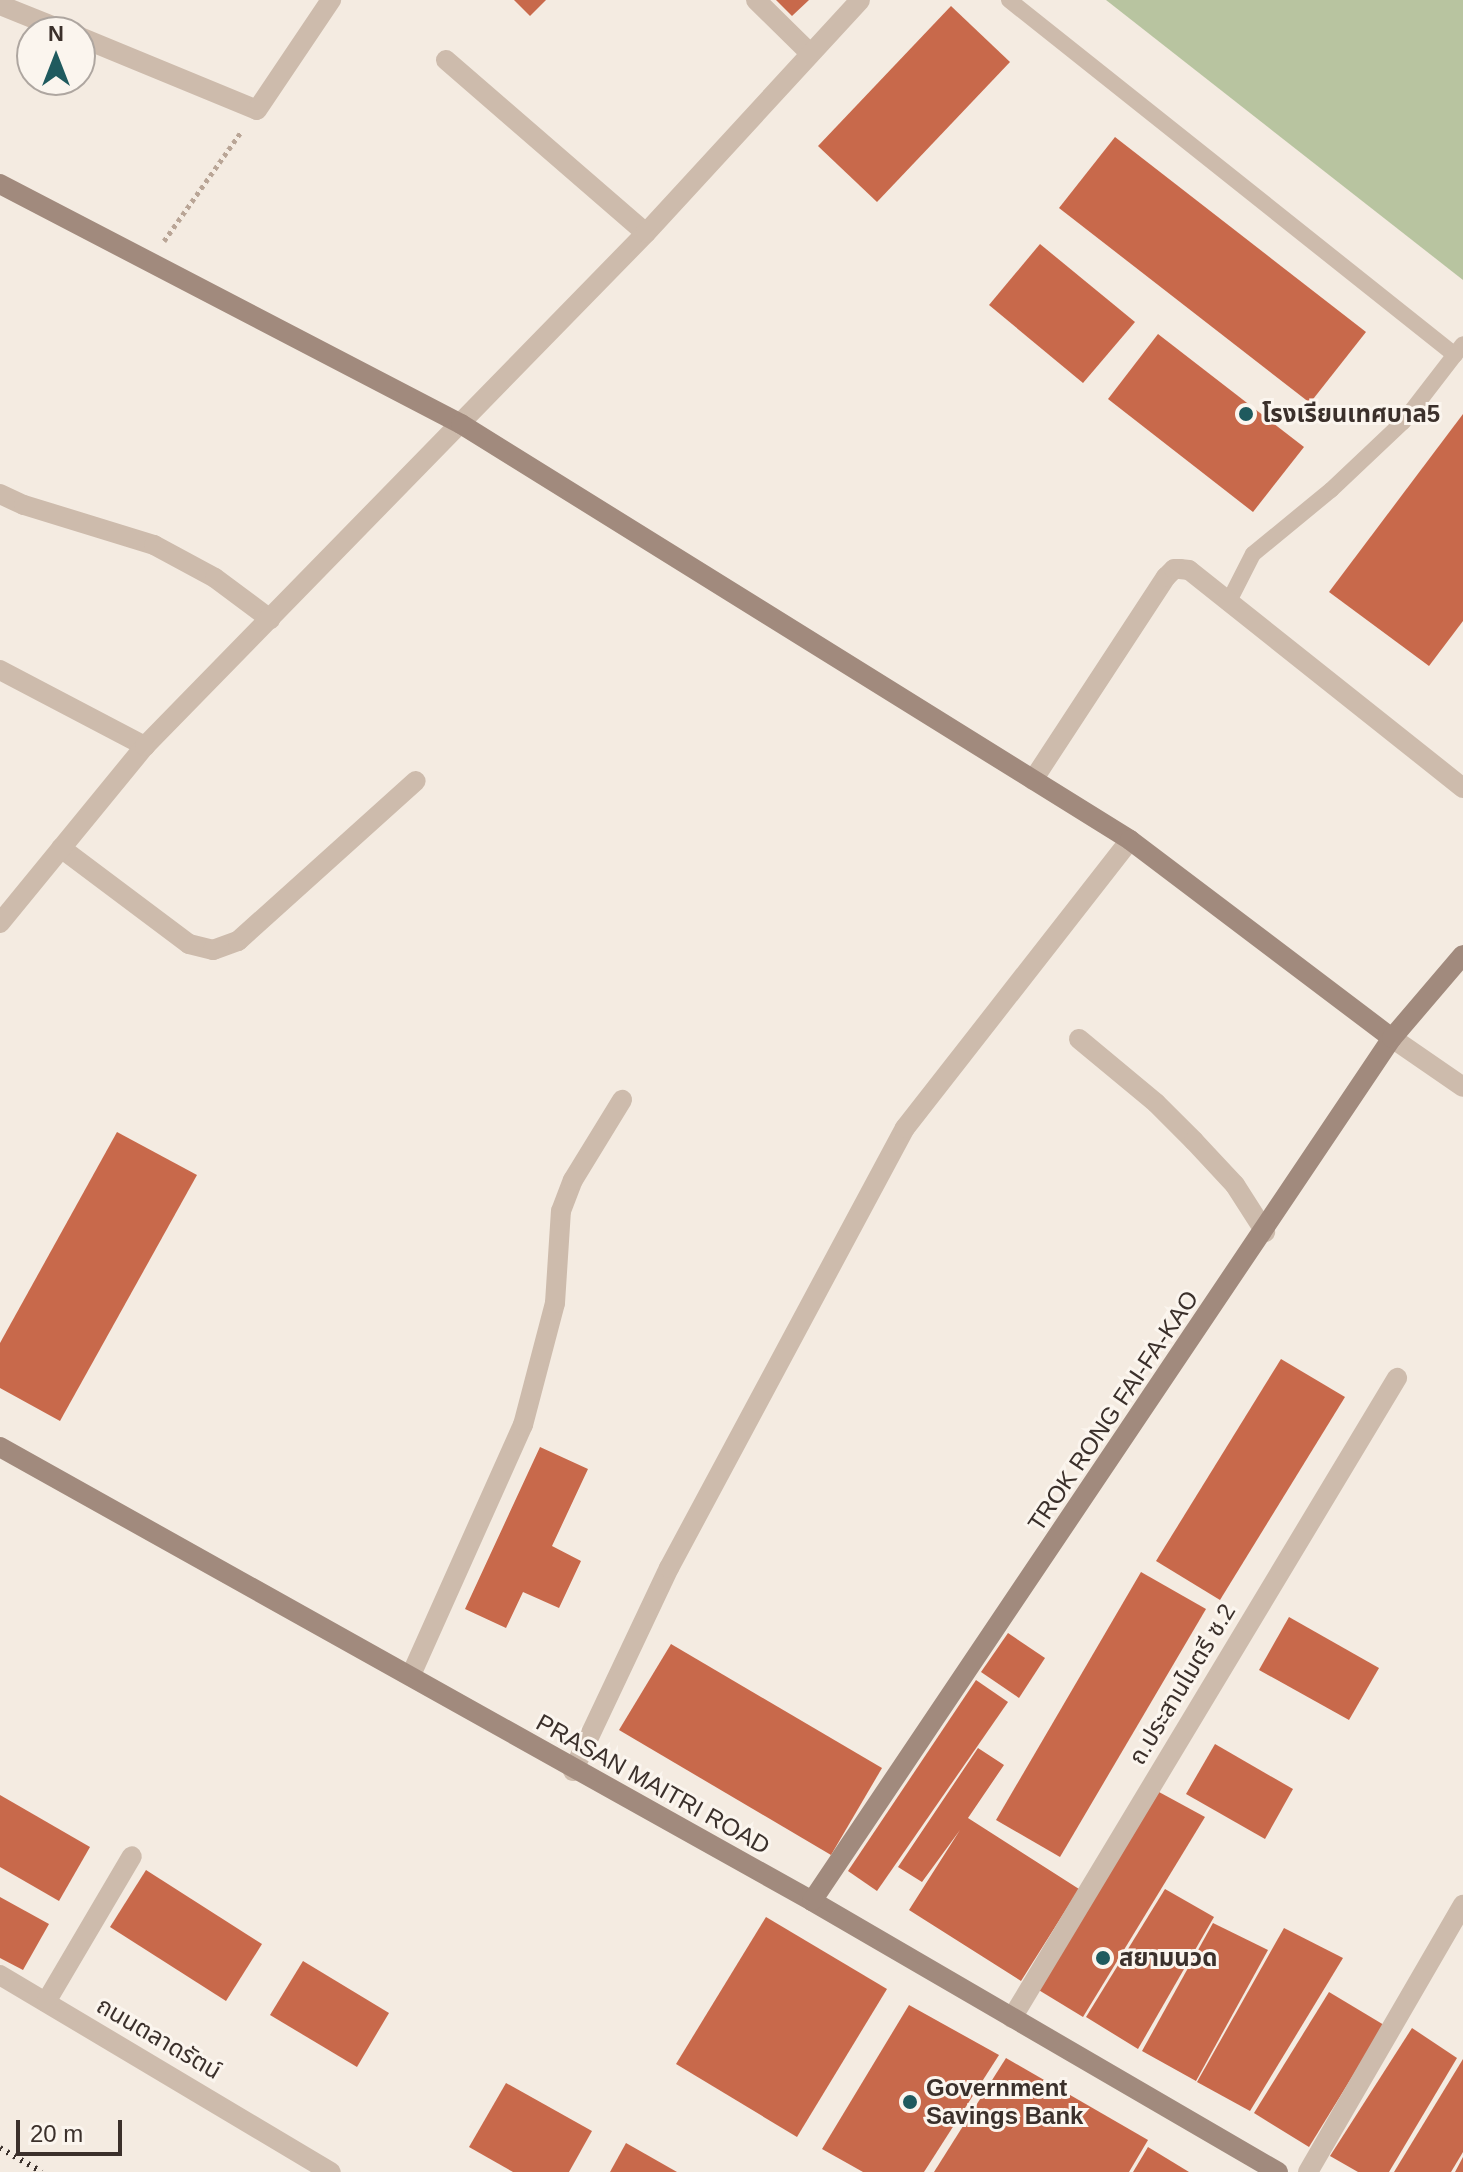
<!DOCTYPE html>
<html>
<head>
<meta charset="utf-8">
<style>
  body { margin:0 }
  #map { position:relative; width:1463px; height:2172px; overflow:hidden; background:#f4ebe1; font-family:Arial,"Noto Sans Thai",sans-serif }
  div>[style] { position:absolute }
  .green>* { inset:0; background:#b8c4a0 }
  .building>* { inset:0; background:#c8694b }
  .path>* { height:5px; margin-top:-2.5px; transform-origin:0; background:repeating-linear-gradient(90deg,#b9a596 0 4px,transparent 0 8px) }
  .lane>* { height:16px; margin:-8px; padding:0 8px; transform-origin:8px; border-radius:8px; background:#cdbbac }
  .street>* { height:20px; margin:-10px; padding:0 10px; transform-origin:10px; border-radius:10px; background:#cdbbac }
  .secondary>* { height:20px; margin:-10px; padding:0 10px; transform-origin:10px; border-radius:10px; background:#a18a7d }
  .rail>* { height:6px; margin-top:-3px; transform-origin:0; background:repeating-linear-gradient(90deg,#3b302b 0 2px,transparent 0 8px) }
  .dots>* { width:22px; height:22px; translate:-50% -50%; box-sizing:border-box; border:4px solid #fbf5ee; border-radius:50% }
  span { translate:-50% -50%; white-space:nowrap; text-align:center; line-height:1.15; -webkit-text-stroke:6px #fbf5ee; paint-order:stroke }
  .poi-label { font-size:24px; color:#3b302b; font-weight:700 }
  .left { translate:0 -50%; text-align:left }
  .street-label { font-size:24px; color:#3b302b }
  .north { position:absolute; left:16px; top:16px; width:80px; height:80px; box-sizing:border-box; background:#fbf5ee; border:2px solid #aea6a0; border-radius:50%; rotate:0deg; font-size:22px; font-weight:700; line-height:32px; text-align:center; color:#3b302b }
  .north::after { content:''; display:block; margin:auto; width:28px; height:36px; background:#1f5a5e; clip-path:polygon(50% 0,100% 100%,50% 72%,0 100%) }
  .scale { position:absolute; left:16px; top:2120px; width:106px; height:36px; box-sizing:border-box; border:4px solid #3b302b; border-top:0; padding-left:10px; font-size:24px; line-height:28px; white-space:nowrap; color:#3b302b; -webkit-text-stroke:6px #fbf5ee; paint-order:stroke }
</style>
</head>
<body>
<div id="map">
  <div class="green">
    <div style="clip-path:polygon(1106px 0,1463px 0,1463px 280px)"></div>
  </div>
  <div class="building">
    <div style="clip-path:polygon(514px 0,546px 0,530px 16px)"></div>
    <div style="clip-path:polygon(776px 0,809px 0,792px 16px)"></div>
    <div style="clip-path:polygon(951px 6px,1010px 62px,877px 202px,818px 146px)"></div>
    <div style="clip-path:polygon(1115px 137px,1366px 332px,1310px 403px,1059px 208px)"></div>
    <div style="clip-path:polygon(1040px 244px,1135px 322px,1083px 383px,989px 305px)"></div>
    <div style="clip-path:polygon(1158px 334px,1304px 447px,1253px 512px,1108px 399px)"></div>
    <div style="clip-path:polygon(1463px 414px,1463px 621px,1429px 666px,1329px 592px)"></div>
    <div style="clip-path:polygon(117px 1132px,197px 1175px,60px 1421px,0 1388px,0 1343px)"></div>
    <div style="clip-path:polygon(1281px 1359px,1345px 1397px,1220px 1600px,1156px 1561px)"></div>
    <div style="clip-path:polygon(540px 1447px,588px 1469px,552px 1546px,581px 1561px,559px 1608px,523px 1592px,506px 1628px,465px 1609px)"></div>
    <div style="clip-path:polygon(1141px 1572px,1206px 1609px,1060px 1857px,996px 1820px)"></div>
    <div style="clip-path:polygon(1289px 1617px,1379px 1668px,1349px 1720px,1259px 1670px)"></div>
    <div style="clip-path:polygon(1008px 1633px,1045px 1658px,1019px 1698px,981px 1672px)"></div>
    <div style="clip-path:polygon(671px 1644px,882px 1768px,831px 1855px,619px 1730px)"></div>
    <div style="clip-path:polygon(976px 1680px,1008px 1702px,877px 1891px,848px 1871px)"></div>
    <div style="clip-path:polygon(1215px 1744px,1293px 1789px,1265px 1839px,1186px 1794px)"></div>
    <div style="clip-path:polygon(978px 1748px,1004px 1765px,968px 1818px,1079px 1889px,1021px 1981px,909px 1910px,960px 1830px,922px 1882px,898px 1867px)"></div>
    <div style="clip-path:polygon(1159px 1792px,1205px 1817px,1083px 2017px,1037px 1989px)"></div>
    <div style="clip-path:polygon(0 1795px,90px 1847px,59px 1901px,0 1867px)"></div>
    <div style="clip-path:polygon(146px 1870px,262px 1944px,226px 2001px,110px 1927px)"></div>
    <div style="clip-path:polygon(1165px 1889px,1214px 1917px,1138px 2049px,1086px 2017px)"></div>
    <div style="clip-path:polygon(0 1897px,49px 1924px,23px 1970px,0 1958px)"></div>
    <div style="clip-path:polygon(766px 1917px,887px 1989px,797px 2137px,676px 2064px)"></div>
    <div style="clip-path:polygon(1213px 1923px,1268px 1950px,1196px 2081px,1142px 2051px)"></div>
    <div style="clip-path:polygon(1284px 1928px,1343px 1958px,1250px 2111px,1197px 2082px)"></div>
    <div style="clip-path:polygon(303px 1961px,389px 2013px,357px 2067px,270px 2015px)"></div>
    <div style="clip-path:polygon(1329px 1992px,1384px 2025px,1309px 2147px,1254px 2113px)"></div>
    <div style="clip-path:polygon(909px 2005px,999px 2055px,924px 2172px,863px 2172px,822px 2149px)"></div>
    <div style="clip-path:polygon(1412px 2028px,1457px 2058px,1389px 2172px,1358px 2172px,1330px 2156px)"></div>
    <div style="clip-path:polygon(1006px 2058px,1148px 2140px,1129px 2172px,934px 2172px)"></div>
    <div style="clip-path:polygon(1463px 2059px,1463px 2152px,1451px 2172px,1394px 2172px)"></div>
    <div style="clip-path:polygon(506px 2083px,592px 2131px,569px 2172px,513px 2172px,469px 2147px)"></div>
    <div style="clip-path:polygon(626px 2143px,677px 2172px,610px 2172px)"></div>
    <div style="clip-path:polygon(1148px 2147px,1189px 2172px,1133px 2172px)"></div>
    <div style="clip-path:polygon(1463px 2157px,1463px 2172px,1455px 2172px)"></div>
  </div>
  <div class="path">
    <div style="left:164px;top:241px;width:133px;rotate:-54.8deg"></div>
  </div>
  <div class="lane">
    <div style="left:1009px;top:0;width:570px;rotate:38.52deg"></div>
    <div style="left:1228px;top:603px;width:55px;rotate:-63deg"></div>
    <div style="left:1253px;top:554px;width:101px;rotate:-39.4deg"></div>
    <div style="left:1331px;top:490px;width:99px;rotate:-43.4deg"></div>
    <div style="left:1403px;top:422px;width:98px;rotate:-52.4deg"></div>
  </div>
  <div class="street">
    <div style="left:756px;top:0;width:76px;rotate:44.5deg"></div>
    <div style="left:0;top:5px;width:72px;rotate:21.9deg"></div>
    <div style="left:80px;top:37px;width:191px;rotate:22.4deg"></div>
    <div style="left:257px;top:110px;width:133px;rotate:-56.1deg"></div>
    <div style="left:446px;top:60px;width:264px;rotate:40.9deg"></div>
    <div style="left:0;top:494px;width:26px;rotate:25deg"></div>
    <div style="left:24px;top:505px;width:136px;rotate:17.1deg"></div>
    <div style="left:154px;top:545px;width:69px;rotate:28.4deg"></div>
    <div style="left:215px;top:578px;width:69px;rotate:36.7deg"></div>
    <div style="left:0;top:670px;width:164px;rotate:27.7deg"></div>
    <div style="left:1033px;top:780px;width:243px;rotate:-56.8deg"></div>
    <div style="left:1166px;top:577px;width:11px;rotate:-45deg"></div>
    <div style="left:1174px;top:569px;width:6px"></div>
    <div style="left:1180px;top:569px;width:9px;rotate:6deg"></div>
    <div style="left:1189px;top:570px;width:350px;rotate:38.5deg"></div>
    <div style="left:61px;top:848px;width:160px;rotate:36.9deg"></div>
    <div style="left:189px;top:944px;width:25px;rotate:14deg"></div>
    <div style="left:213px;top:950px;width:27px;rotate:-20deg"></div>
    <div style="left:238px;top:941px;width:239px;rotate:-42deg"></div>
    <div style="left:0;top:923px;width:229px;rotate:-50.7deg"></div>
    <div style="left:145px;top:746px;width:717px;rotate:-45.68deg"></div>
    <div style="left:646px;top:233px;width:316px;rotate:-47.4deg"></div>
    <div style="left:1392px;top:1038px;width:86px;rotate:34.6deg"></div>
    <div style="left:1079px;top:1039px;width:100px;rotate:39.7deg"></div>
    <div style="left:1156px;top:1103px;width:54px;rotate:45deg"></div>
    <div style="left:1194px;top:1141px;width:60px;rotate:47deg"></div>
    <div style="left:1235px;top:1185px;width:56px;rotate:57.4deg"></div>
    <div style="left:411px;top:1675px;width:274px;rotate:-65.9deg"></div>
    <div style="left:523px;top:1425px;width:126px;rotate:-75.3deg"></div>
    <div style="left:555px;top:1303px;width:92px;rotate:-86.3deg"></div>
    <div style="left:561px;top:1211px;width:33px;rotate:-69deg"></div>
    <div style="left:573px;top:1180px;width:94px;rotate:-58.5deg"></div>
    <div style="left:573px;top:1771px;width:225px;rotate:-64.7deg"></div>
    <div style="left:669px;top:1568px;width:499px;rotate:-61.8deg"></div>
    <div style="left:905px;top:1128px;width:365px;rotate:-52deg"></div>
    <div style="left:0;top:1975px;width:385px;rotate:30.8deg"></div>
    <div style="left:46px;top:2002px;width:169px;rotate:-59.5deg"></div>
    <div style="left:1012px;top:2018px;width:747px;rotate:-58.97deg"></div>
    <div style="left:1308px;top:2172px;width:309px;rotate:-59.9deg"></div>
  </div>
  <div class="secondary">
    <div style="left:0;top:184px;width:520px;rotate:27.5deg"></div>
    <div style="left:461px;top:424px;width:788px;rotate:31.87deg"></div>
    <div style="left:1130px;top:840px;width:328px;rotate:37.1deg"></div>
    <div style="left:0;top:1447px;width:930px;rotate:29.21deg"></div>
    <div style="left:812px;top:1901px;width:539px;rotate:30.18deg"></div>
    <div style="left:812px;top:1901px;width:1040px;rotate:-56.1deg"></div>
    <div style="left:1392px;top:1038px;width:109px;rotate:-49.5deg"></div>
  </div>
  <div class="rail">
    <div style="left:0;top:2148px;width:48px;rotate:29.7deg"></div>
  </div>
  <div class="dots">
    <div style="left:1246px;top:414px;background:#1f5a5e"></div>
    <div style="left:1103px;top:1958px;background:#1f5a5e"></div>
    <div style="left:910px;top:2102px;background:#1f5a5e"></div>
  </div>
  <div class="poi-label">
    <span class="left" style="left:1262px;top:414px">โรงเรียนเทศบาล5</span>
    <span class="left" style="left:1119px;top:1958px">สยามนวด</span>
    <span class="left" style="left:926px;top:2102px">Government<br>Savings Bank</span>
  </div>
  <div class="street-label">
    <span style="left:1113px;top:1411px;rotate:-56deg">TROK RONG FAI-FA-KAO</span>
    <span style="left:1182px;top:1684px;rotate:-59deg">ถ.ประสานไมตรี ซ.2</span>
    <span style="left:653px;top:1784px;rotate:29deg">PRASAN MAITRI ROAD</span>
    <span style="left:159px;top:2038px;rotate:30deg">ถนนตลาดรัตน์</span>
  </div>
  <div class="north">N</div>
  <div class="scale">20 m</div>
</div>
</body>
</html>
